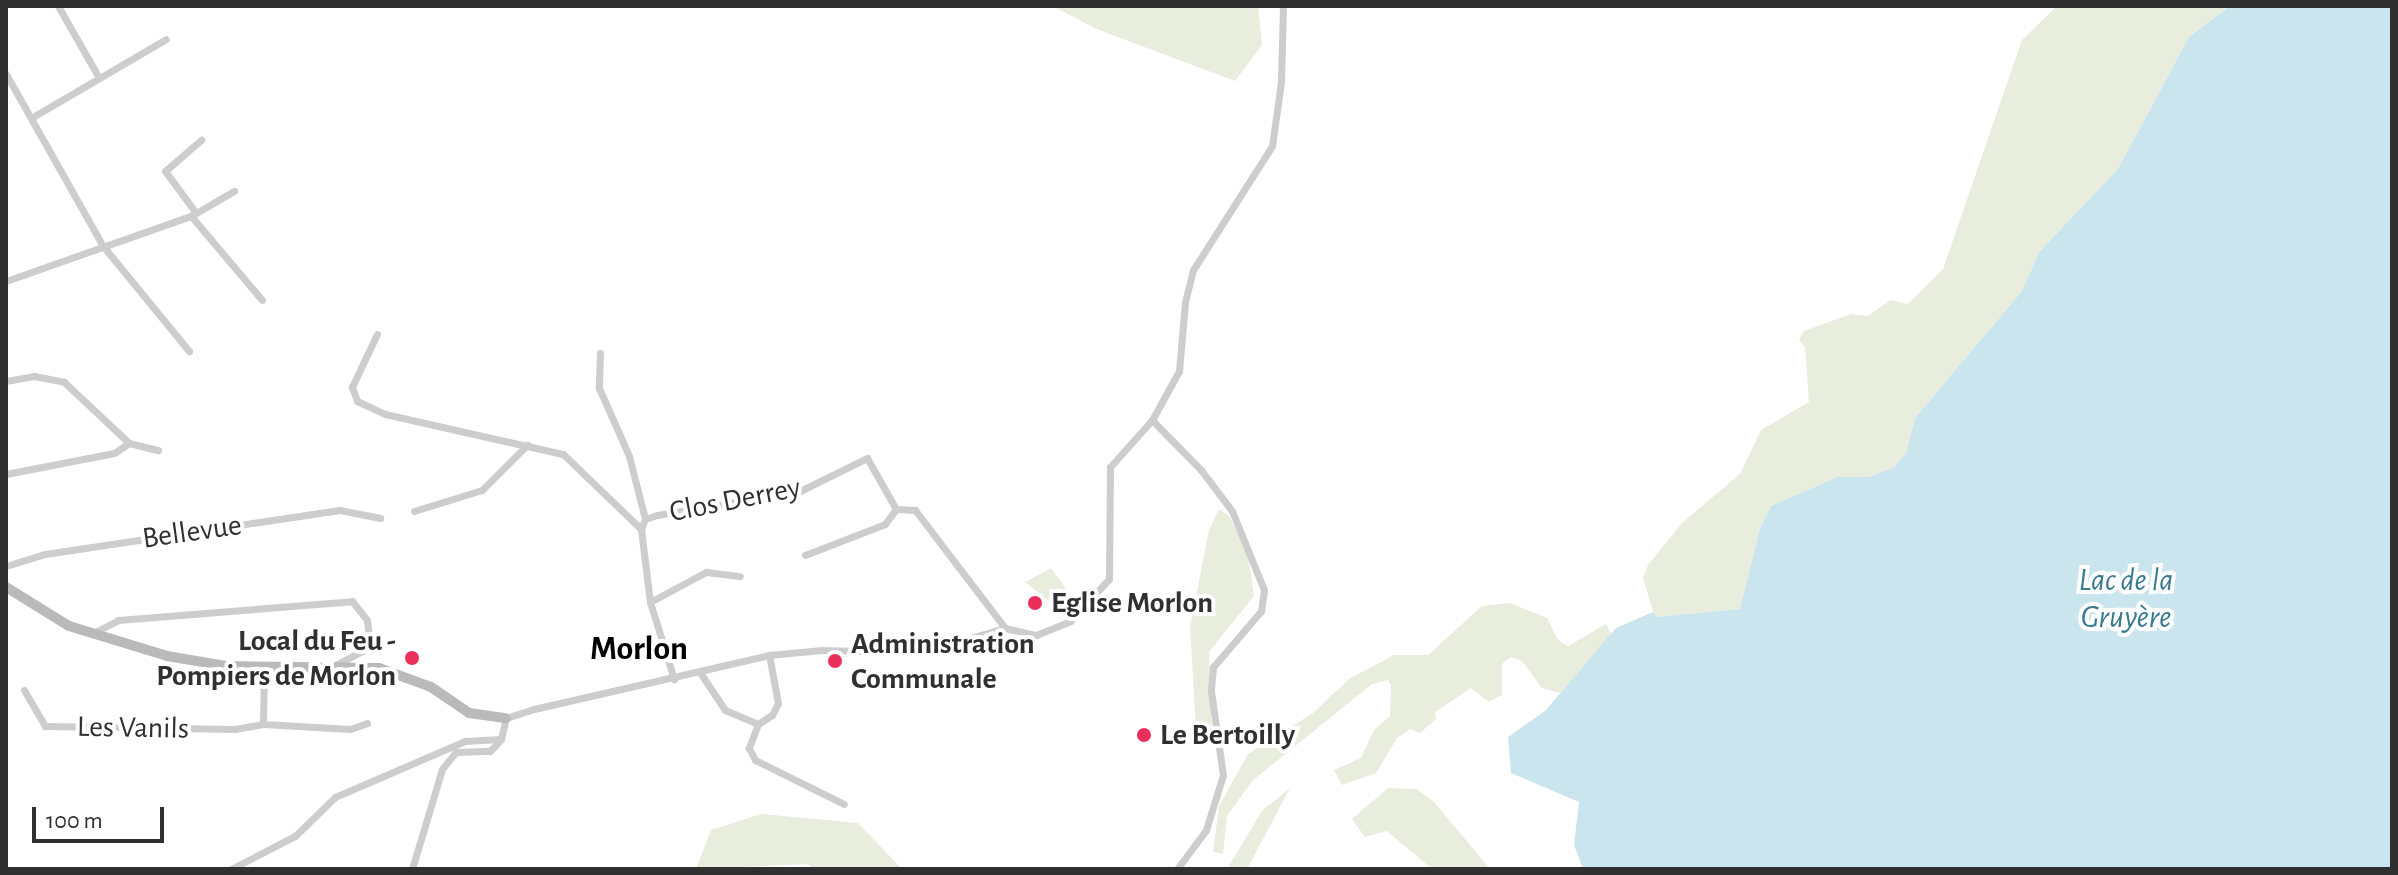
<!DOCTYPE html>
<html>
<head>
<meta charset="utf-8">
<style>
  body { margin:0 }
  #map { position:relative; width:2398px; height:875px; overflow:hidden; background:#fff; font-family:"Alegreya Sans",sans-serif }
  div>[style] { position:absolute }
  .green>* { inset:0; background:#e9edde }
  .water>* { inset:0; background:#cae5ed }
  .street>* { height:7px; margin:-3.5px; padding:0 3.5px; transform-origin:3.5px; border-radius:3.5px; background:#cdcdcd }
  .secondary>* { height:10px; margin:-5px; padding:0 5px; transform-origin:5px; border-radius:5px; background:#bababa }
  .dots>* { width:22px; height:22px; translate:-50% -50%; box-sizing:border-box; border:4px solid #fff; border-radius:50% }
  span { translate:-50% -50%; white-space:nowrap; text-align:center; line-height:1.15; -webkit-text-stroke:8px #fff; paint-order:stroke }
  .street-label { font-size:30px; color:#303030 }
  .poi-label { font-size:30px; color:#303030; font-weight:700 }
  .left { translate:0 -50%; text-align:left }
  .right { translate:-100% -50%; text-align:right }
  .water-label { font-size:32px; color:#397b8e; font-style:italic }
  .quarter-label { font-size:34px; color:#000; font-weight:700 }
  .frame { position:absolute; inset:0; border:8px solid #303030; pointer-events:none }
  .scale { position:absolute; left:32px; top:807px; width:132px; height:36px; box-sizing:border-box; border:4px solid #303030; border-top:0; padding-left:10px; font-size:24px; line-height:28px; white-space:nowrap; color:#303030; -webkit-text-stroke:6px #fff; paint-order:stroke }
</style>
</head>
<body>
<div id="map">
  <div class="green">
    <div style="clip-path:polygon(1052px 6px,1258px 6px,1262px 45px,1235px 81px,1099px 30px)"></div>
    <div style="clip-path:polygon(2057px 6px,2230px 6px,2189px 37px,2118px 169px,2039px 252px,2022px 291px,1915px 418px,1906px 453px,1893px 468px,1868px 477px,1837px 477px,1771px 506px,1760px 528px,1741px 609px,1655px 617px,1643px 578px,1648px 565px,1683px 522px,1740px 474px,1761px 430px,1809px 402px,1805px 347px,1799px 340px,1804px 331px,1851px 314px,1868px 316px,1890px 300px,1908px 304px,1943px 269px,2022px 40px)"></div>
    <div style="clip-path:polygon(1219px 509px,1229px 516px,1248px 554px,1254px 596px,1209px 652px,1212px 741px,1204px 740px,1196px 729px,1190px 627px,1209px 530px)"></div>
    <div style="clip-path:polygon(1051px 568px,1069px 593px,1059px 609px,1025px 582px)"></div>
    <div style="clip-path:polygon(1510px 603px,1547px 618px,1558px 640px,1568px 646px,1606px 624px,1612px 635px,1560px 693px,1542px 688px,1522px 661px,1511px 657px,1502px 664px,1502px 695px,1489px 702px,1471px 688px,1435px 712px,1436px 719px,1420px 733px,1410px 729px,1397px 738px,1376px 773px,1342px 785px,1334px 770px,1361px 758px,1374px 730px,1390px 716px,1391px 685px,1388px 680px,1372px 684px,1252px 781px,1227px 816px,1223px 854px,1213px 852px,1219px 806px,1248px 754px,1313px 713px,1349px 679px,1394px 655px,1428px 655px,1482px 606px)"></div>
    <div style="clip-path:polygon(1290px 788px,1247px 869px,1227px 869px,1262px 811px)"></div>
    <div style="clip-path:polygon(1388px 788px,1416px 789px,1434px 802px,1490px 869px,1432px 869px,1387px 831px,1365px 837px,1352px 819px)"></div>
    <div style="clip-path:polygon(761px 814px,858px 823px,902px 869px,813px 869px,808px 864px,696px 869px,711px 830px)"></div>
  </div>
  <div class="water">
    <div style="clip-path:polygon(2230px 6px,2392px 6px,2392px 869px,1583px 869px,1574px 845px,1579px 802px,1511px 773px,1508px 737px,1545px 711px,1616px 628px,1653px 612px,1656px 617px,1740px 609px,1760px 528px,1771px 506px,1837px 477px,1868px 477px,1893px 468px,1906px 453px,1915px 418px,2022px 291px,2039px 252px,2118px 169px,2189px 37px)"></div>
  </div>
  <div class="street">
    <div style="left:58px;top:6px;width:83px;rotate:60.3deg"></div>
    <div style="left:6px;top:74px;width:197px;rotate:60.6deg"></div>
    <div style="left:103px;top:246px;width:136px;rotate:50.7deg"></div>
    <div style="left:31px;top:118px;width:156px;rotate:-30.3deg"></div>
    <div style="left:196px;top:213px;width:52px;rotate:-126.4deg"></div>
    <div style="left:165px;top:171px;width:48px;rotate:-40.7deg"></div>
    <div style="left:191px;top:216px;width:110px;rotate:49.8deg"></div>
    <div style="left:6px;top:281px;width:196px;rotate:-19.4deg"></div>
    <div style="left:191px;top:216px;width:50px;rotate:-30.2deg"></div>
    <div style="left:377px;top:334px;width:59px;rotate:115.3deg"></div>
    <div style="left:352px;top:387px;width:15px;rotate:70deg"></div>
    <div style="left:357px;top:401px;width:31px;rotate:25deg"></div>
    <div style="left:385px;top:414px;width:182px;rotate:12.7deg"></div>
    <div style="left:563px;top:454px;width:108px;rotate:43.9deg"></div>
    <div style="left:641px;top:529px;width:74px;rotate:83deg"></div>
    <div style="left:650px;top:602px;width:81px;rotate:72.7deg"></div>
    <div style="left:600px;top:353px;width:35px;rotate:92deg"></div>
    <div style="left:599px;top:388px;width:74px;rotate:66.2deg"></div>
    <div style="left:629px;top:456px;width:65px;rotate:75.7deg"></div>
    <div style="left:6px;top:381px;width:28px;rotate:-10deg"></div>
    <div style="left:34px;top:376px;width:31px;rotate:11deg"></div>
    <div style="left:64px;top:382px;width:89px;rotate:43.2deg"></div>
    <div style="left:129px;top:443px;width:18px;rotate:146deg"></div>
    <div style="left:114px;top:453px;width:110px;rotate:169deg"></div>
    <div style="left:1152px;top:420px;width:70px;rotate:45.6deg"></div>
    <div style="left:1201px;top:470px;width:51px;rotate:52.9deg"></div>
    <div style="left:1232px;top:511px;width:85px;rotate:67.9deg"></div>
    <div style="left:1264px;top:590px;width:21px;rotate:98deg"></div>
    <div style="left:1261px;top:611px;width:74px;rotate:130.6deg"></div>
    <div style="left:1213px;top:667px;width:24px;rotate:95deg"></div>
    <div style="left:1211px;top:691px;width:85px;rotate:81.9deg"></div>
    <div style="left:1223px;top:775px;width:58px;rotate:107.2deg"></div>
    <div style="left:1206px;top:830px;width:49px;rotate:126.6deg"></div>
    <div style="left:129px;top:443px;width:30px;rotate:14deg"></div>
    <div style="left:414px;top:511px;width:71px;rotate:-17.2deg"></div>
    <div style="left:482px;top:490px;width:64px;rotate:-45deg"></div>
    <div style="left:641px;top:529px;width:11px;rotate:-68deg"></div>
    <div style="left:645px;top:519px;width:13px;rotate:-18deg"></div>
    <div style="left:657px;top:515px;width:145px;rotate:-9.5deg"></div>
    <div style="left:800px;top:491px;width:75px;rotate:-26.2deg"></div>
    <div style="left:867px;top:458px;width:59px;rotate:60.4deg"></div>
    <div style="left:896px;top:509px;width:19px;rotate:3deg"></div>
    <div style="left:915px;top:510px;width:148px;rotate:52.7deg"></div>
    <div style="left:805px;top:555px;width:86px;rotate:-21.2deg"></div>
    <div style="left:885px;top:524px;width:19px;rotate:-54deg"></div>
    <div style="left:6px;top:566px;width:41px;rotate:-17.1deg"></div>
    <div style="left:45px;top:554px;width:298px;rotate:-8.5deg"></div>
    <div style="left:340px;top:510px;width:41px;rotate:11.3deg"></div>
    <div style="left:650px;top:602px;width:64px;rotate:-28.2deg"></div>
    <div style="left:706px;top:572px;width:34px;rotate:7deg"></div>
    <div style="left:93px;top:633px;width:28px;rotate:-27deg"></div>
    <div style="left:118px;top:620px;width:235px;rotate:-4.6deg"></div>
    <div style="left:352px;top:601px;width:24px;rotate:52deg"></div>
    <div style="left:367px;top:620px;width:18px;rotate:84deg"></div>
    <div style="left:369px;top:638px;width:15px;rotate:118deg"></div>
    <div style="left:362px;top:651px;width:34px;rotate:152deg"></div>
    <div style="left:701px;top:674px;width:43px;rotate:56.3deg"></div>
    <div style="left:725px;top:710px;width:36px;rotate:23deg"></div>
    <div style="left:758px;top:724px;width:17px;rotate:-33deg"></div>
    <div style="left:772px;top:715px;width:13px;rotate:-63deg"></div>
    <div style="left:778px;top:703px;width:49px;rotate:-100.6deg"></div>
    <div style="left:24px;top:690px;width:42px;rotate:59.7deg"></div>
    <div style="left:45px;top:726px;width:190px;rotate:0.9deg"></div>
    <div style="left:235px;top:729px;width:28px;rotate:-10deg"></div>
    <div style="left:263px;top:724px;width:57px;rotate:-89deg"></div>
    <div style="left:263px;top:724px;width:87px;rotate:3.3deg"></div>
    <div style="left:350px;top:729px;width:18px;rotate:-19deg"></div>
    <div style="left:758px;top:724px;width:26px;rotate:111deg"></div>
    <div style="left:749px;top:748px;width:13px;rotate:63deg"></div>
    <div style="left:755px;top:760px;width:99px;rotate:26.3deg"></div>
    <div style="left:231px;top:869px;width:72px;rotate:-27.3deg"></div>
    <div style="left:295px;top:836px;width:56px;rotate:-44.3deg"></div>
    <div style="left:335px;top:797px;width:142px;rotate:-23.3deg"></div>
    <div style="left:465px;top:741px;width:36px;rotate:-3deg"></div>
    <div style="left:501px;top:739px;width:22px;rotate:-77deg"></div>
    <div style="left:506px;top:718px;width:29px;rotate:-18deg"></div>
    <div style="left:534px;top:709px;width:241px;rotate:-12.9deg"></div>
    <div style="left:769px;top:655px;width:53px;rotate:-5.4deg"></div>
    <div style="left:822px;top:650px;width:96px;rotate:1.8deg"></div>
    <div style="left:918px;top:653px;width:91px;rotate:-16deg"></div>
    <div style="left:1005px;top:628px;width:32px;rotate:13deg"></div>
    <div style="left:1036px;top:635px;width:37px;rotate:-22deg"></div>
    <div style="left:1070px;top:621px;width:57px;rotate:-47.1deg"></div>
    <div style="left:1109px;top:579px;width:112px;rotate:-89.5deg"></div>
    <div style="left:1110px;top:467px;width:63px;rotate:-48.2deg"></div>
    <div style="left:1152px;top:420px;width:56px;rotate:-61.1deg"></div>
    <div style="left:1179px;top:371px;width:69px;rotate:-85deg"></div>
    <div style="left:1185px;top:302px;width:33px;rotate:-76deg"></div>
    <div style="left:1193px;top:270px;width:147px;rotate:-57.5deg"></div>
    <div style="left:1272px;top:146px;width:65px;rotate:-82deg"></div>
    <div style="left:1281px;top:82px;width:76px;rotate:-88.5deg"></div>
    <div style="left:412px;top:869px;width:104px;rotate:-73.3deg"></div>
    <div style="left:442px;top:769px;width:22px;rotate:-51deg"></div>
    <div style="left:456px;top:752px;width:34px;rotate:-2deg"></div>
    <div style="left:490px;top:751px;width:16px;rotate:-47deg"></div>
  </div>
  <div class="secondary">
    <div style="left:6px;top:587px;width:74px;rotate:31.8deg"></div>
    <div style="left:69px;top:626px;width:102px;rotate:17deg"></div>
    <div style="left:167px;top:656px;width:61px;rotate:9.5deg"></div>
    <div style="left:227px;top:666px;width:152px;rotate:0.8deg"></div>
    <div style="left:379px;top:668px;width:55px;rotate:20.1deg"></div>
    <div style="left:431px;top:687px;width:46px;rotate:34.4deg"></div>
    <div style="left:469px;top:713px;width:37px;rotate:8deg"></div>
  </div>
  <div class="dots">
    <div style="left:1035px;top:603px;background:#ea2f5b"></div>
    <div style="left:412px;top:658px;background:#ea2f5b"></div>
    <div style="left:835px;top:661px;background:#ea2f5b"></div>
    <div style="left:1144px;top:735px;background:#ea2f5b"></div>
  </div>
  <div class="street-label">
    <span style="left:735px;top:500px;rotate:-11deg">Clos Derrey</span>
    <span style="left:192px;top:532px;rotate:-8deg">Bellevue</span>
    <span style="left:133px;top:728px;rotate:1deg">Les Vanils</span>
  </div>
  <div class="poi-label">
    <span class="left" style="left:1051px;top:603px">Eglise Morlon</span>
    <span class="right" style="left:396px;top:658px">Local du Feu -<br>Pompiers de Morlon</span>
    <span class="left" style="left:851px;top:661px">Administration<br>Communale</span>
    <span class="left" style="left:1160px;top:735px">Le Bertoilly</span>
  </div>
  <div class="water-label">
    <span style="left:2126px;top:599px">Lac de la<br>Gruyère</span>
  </div>
  <div class="quarter-label">
    <span style="left:639px;top:650px">Morlon</span>
  </div>
  <div class="frame"></div>
  <div class="scale">100 m</div>
</div>
</body>
</html>
